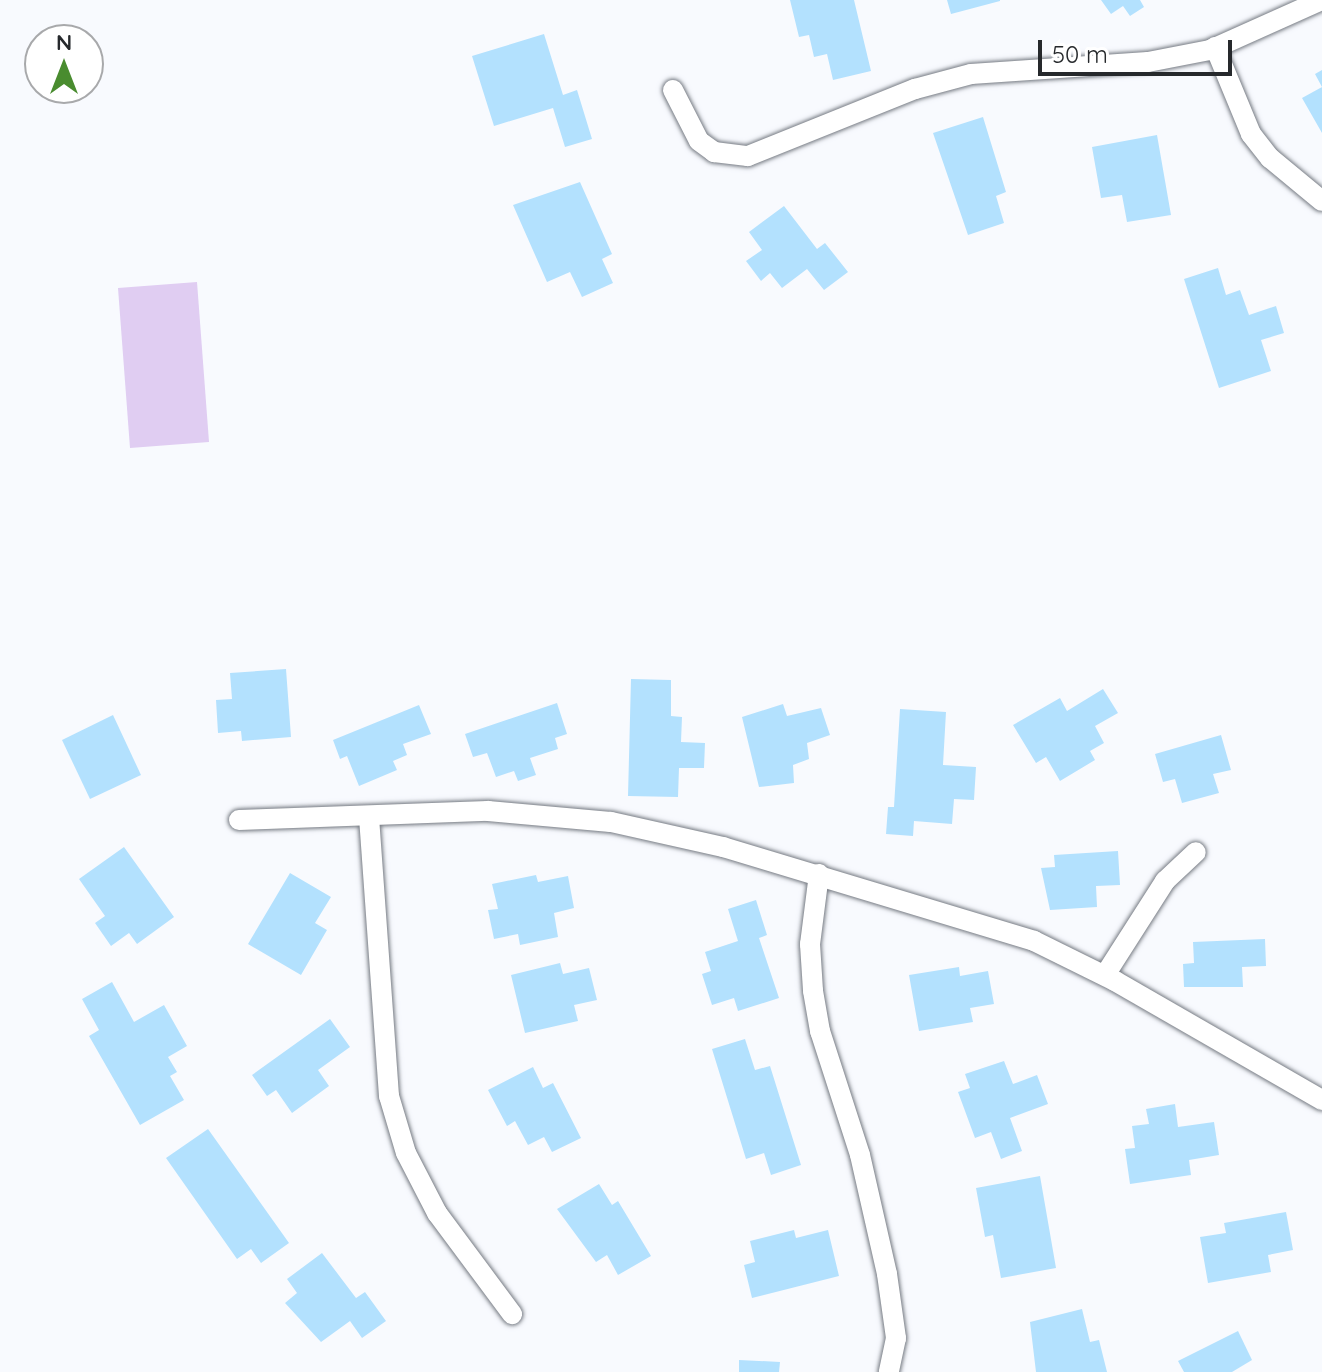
<!DOCTYPE html>
<html>
<head>
<meta charset="utf-8">
<style>
  body { margin:0 }
  #map { position:relative; width:1322px; height:1372px; overflow:hidden; background:#f8fafe; font-family:Quicksand,sans-serif }
  div>[style] { position:absolute }
  .green>* { inset:0; background:#e0cdf2 }
  .building>* { inset:0; background:#b3e1fe }
  .roads { filter:drop-shadow(0 0 2px #767b83) drop-shadow(0 0 2px #767b83) }
  .street>* { height:20px; margin:-10px; padding:0 10px; transform-origin:10px; border-radius:10px; background:#fff }
  span { translate:-50% -50%; white-space:nowrap; text-align:center; line-height:1.15; -webkit-text-stroke:8px #fff; paint-order:stroke }
  .north { position:absolute; left:24px; top:24px; width:80px; height:80px; box-sizing:border-box; background:#fff; border:2px solid #a8a9ab; border-radius:50%; rotate:0deg; font-size:22px; font-weight:700; line-height:32px; text-align:center; color:#26292c }
  .north::after { content:''; display:block; margin:auto; width:28px; height:36px; background:#498c2f; clip-path:polygon(50% 0,100% 100%,50% 72%,0 100%) }
  .scale { position:absolute; left:1038px; top:40px; width:194px; height:36px; box-sizing:border-box; border:4px solid #26292c; border-top:0; padding-left:10px; font-size:24px; line-height:28px; white-space:nowrap; color:#26292c; -webkit-text-stroke:6px #fff; paint-order:stroke }
</style>
</head>
<body>
<div id="map">
  <div class="green">
    <div style="clip-path:polygon(197px 282px,209px 442px,130px 448px,118px 288px)"></div>
  </div>
  <div class="building">
    <div style="clip-path:polygon(790px 0,854px 0,871px 71px,833px 80px,827px 54px,814px 57px,809px 35px,799px 37px)"></div>
    <div style="clip-path:polygon(947px 0,1000px 0,1000px 1px,951px 14px)"></div>
    <div style="clip-path:polygon(1101px 0,1140px 0,1144px 7px,1130px 16px,1123px 6px,1111px 14px)"></div>
    <div style="clip-path:polygon(544px 34px,563px 95px,577px 90px,592px 139px,565px 147px,553px 108px,494px 126px,472px 56px)"></div>
    <div style="clip-path:polygon(1322px 70px,1322px 133px,1302px 98px,1322px 87px,1315px 74px)"></div>
    <div style="clip-path:polygon(983px 117px,1006px 192px,996px 196px,1004px 223px,968px 235px,933px 133px)"></div>
    <div style="clip-path:polygon(1157px 135px,1171px 215px,1127px 222px,1122px 195px,1101px 198px,1092px 147px)"></div>
    <div style="clip-path:polygon(580px 182px,612px 254px,602px 259px,613px 283px,582px 297px,570px 272px,547px 282px,513px 205px)"></div>
    <div style="clip-path:polygon(784px 206px,817px 249px,825px 243px,848px 272px,824px 290px,807px 269px,782px 288px,770px 273px,761px 281px,746px 261px,762px 250px,749px 232px)"></div>
    <div style="clip-path:polygon(1218px 268px,1226px 295px,1240px 290px,1249px 315px,1276px 306px,1284px 333px,1261px 340px,1271px 371px,1219px 388px,1184px 279px)"></div>
    <div style="clip-path:polygon(286px 669px,291px 737px,242px 741px,241px 731px,218px 733px,216px 700px,232px 699px,230px 673px)"></div>
    <div style="clip-path:polygon(631px 679px,671px 680px,671px 716px,682px 717px,681px 742px,705px 743px,704px 768px,679px 768px,678px 797px,628px 796px)"></div>
    <div style="clip-path:polygon(1103px 689px,1118px 713px,1095px 726px,1104px 743px,1090px 751px,1095px 760px,1060px 781px,1046px 757px,1036px 763px,1013px 725px,1060px 698px,1067px 711px)"></div>
    <div style="clip-path:polygon(557px 703px,567px 734px,555px 738px,558px 749px,530px 758px,536px 775px,518px 781px,514px 771px,496px 777px,487px 753px,473px 757px,465px 734px)"></div>
    <div style="clip-path:polygon(783px 704px,787px 716px,821px 708px,830px 735px,807px 743px,809px 759px,793px 765px,794px 783px,759px 787px,742px 717px)"></div>
    <div style="clip-path:polygon(419px 705px,431px 734px,403px 744px,407px 755px,393px 761px,397px 770px,359px 786px,347px 756px,340px 759px,333px 740px)"></div>
    <div style="clip-path:polygon(900px 709px,946px 712px,943px 765px,976px 767px,974px 800px,954px 799px,952px 824px,914px 821px,913px 836px,886px 834px,888px 807px,894px 807px)"></div>
    <div style="clip-path:polygon(113px 715px,141px 775px,90px 799px,62px 740px)"></div>
    <div style="clip-path:polygon(1221px 735px,1231px 770px,1213px 774px,1219px 793px,1182px 803px,1175px 779px,1163px 782px,1155px 754px)"></div>
    <div style="clip-path:polygon(124px 847px,174px 917px,137px 944px,129px 933px,111px 946px,95px 923px,105px 916px,79px 879px)"></div>
    <div style="clip-path:polygon(1118px 851px,1120px 885px,1096px 886px,1097px 907px,1050px 910px,1041px 868px,1055px 867px,1054px 855px)"></div>
    <div style="clip-path:polygon(290px 873px,331px 897px,315px 923px,327px 930px,301px 975px,248px 944px)"></div>
    <div style="clip-path:polygon(536px 875px,538px 882px,568px 876px,574px 908px,554px 913px,558px 937px,520px 945px,518px 934px,494px 939px,488px 910px,498px 909px,492px 884px)"></div>
    <div style="clip-path:polygon(756px 900px,767px 935px,759px 938px,779px 998px,738px 1011px,734px 998px,712px 1005px,702px 974px,711px 971px,705px 952px,738px 941px,728px 909px)"></div>
    <div style="clip-path:polygon(1265px 939px,1266px 966px,1242px 967px,1243px 987px,1184px 987px,1183px 964px,1194px 963px,1193px 942px)"></div>
    <div style="clip-path:polygon(560px 963px,563px 974px,589px 968px,597px 1000px,574px 1005px,578px 1021px,525px 1033px,511px 975px)"></div>
    <div style="clip-path:polygon(959px 967px,960px 976px,988px 971px,994px 1004px,970px 1008px,973px 1022px,919px 1031px,909px 975px)"></div>
    <div style="clip-path:polygon(112px 982px,134px 1022px,164px 1005px,187px 1046px,168px 1057px,177px 1072px,170px 1076px,184px 1100px,140px 1125px,89px 1036px,99px 1030px,82px 999px)"></div>
    <div style="clip-path:polygon(330px 1019px,350px 1047px,318px 1070px,329px 1086px,292px 1113px,276px 1090px,267px 1096px,252px 1075px)"></div>
    <div style="clip-path:polygon(745px 1039px,755px 1070px,770px 1066px,801px 1165px,771px 1175px,764px 1153px,746px 1159px,712px 1049px)"></div>
    <div style="clip-path:polygon(1004px 1061px,1013px 1084px,1037px 1075px,1048px 1104px,1010px 1118px,1022px 1151px,1001px 1159px,991px 1132px,975px 1138px,958px 1092px,970px 1088px,965px 1074px)"></div>
    <div style="clip-path:polygon(533px 1067px,543px 1088px,553px 1083px,581px 1138px,552px 1152px,544px 1137px,528px 1145px,515px 1121px,507px 1126px,488px 1090px)"></div>
    <div style="clip-path:polygon(1175px 1104px,1178px 1127px,1214px 1122px,1219px 1155px,1189px 1160px,1191px 1175px,1130px 1184px,1125px 1149px,1135px 1148px,1132px 1126px,1149px 1124px,1146px 1109px)"></div>
    <div style="clip-path:polygon(208px 1129px,289px 1243px,261px 1263px,251px 1249px,237px 1259px,166px 1158px)"></div>
    <div style="clip-path:polygon(1040px 1176px,1056px 1268px,1001px 1278px,993px 1235px,985px 1237px,976px 1188px)"></div>
    <div style="clip-path:polygon(599px 1184px,612px 1205px,618px 1201px,651px 1256px,618px 1275px,607px 1255px,596px 1262px,557px 1209px)"></div>
    <div style="clip-path:polygon(1286px 1212px,1293px 1250px,1268px 1255px,1271px 1272px,1208px 1283px,1200px 1237px,1226px 1233px,1224px 1223px)"></div>
    <div style="clip-path:polygon(794px 1230px,796px 1238px,828px 1230px,839px 1276px,752px 1298px,744px 1265px,755px 1262px,750px 1241px)"></div>
    <div style="clip-path:polygon(322px 1253px,356px 1298px,365px 1292px,386px 1321px,362px 1338px,350px 1321px,321px 1342px,285px 1303px,297px 1293px,287px 1279px)"></div>
    <div style="clip-path:polygon(1082px 1309px,1090px 1342px,1099px 1340px,1107px 1372px,1036px 1372px,1030px 1322px)"></div>
    <div style="clip-path:polygon(1238px 1331px,1252px 1360px,1232px 1372px,1184px 1372px,1178px 1361px)"></div>
    <div style="clip-path:polygon(739px 1360px,780px 1362px,779px 1372px,739px 1372px)"></div>
  </div>
  <div class="roads">
    <div class="street">
      <div style="left:1215px;top:47px;width:94px;rotate:67.5deg"></div>
      <div style="left:1251px;top:134px;width:31px;rotate:52deg"></div>
      <div style="left:1270px;top:158px;width:67px;rotate:39.6deg"></div>
      <div style="left:673px;top:90px;width:57px;rotate:63deg"></div>
      <div style="left:699px;top:141px;width:19px;rotate:36deg"></div>
      <div style="left:714px;top:152px;width:34px;rotate:7deg"></div>
      <div style="left:748px;top:156px;width:180px;rotate:-21.9deg"></div>
      <div style="left:915px;top:89px;width:58px;rotate:-15deg"></div>
      <div style="left:971px;top:74px;width:177px;rotate:-3.9deg"></div>
      <div style="left:1148px;top:62px;width:63px;rotate:-11deg"></div>
      <div style="left:1210px;top:50px;width:123px;rotate:-24.1deg"></div>
      <div style="left:369px;top:817px;width:280px;rotate:85.9deg"></div>
      <div style="left:389px;top:1096px;width:59px;rotate:73.4deg"></div>
      <div style="left:406px;top:1153px;width:68px;rotate:62.7deg"></div>
      <div style="left:437px;top:1213px;width:126px;rotate:53.4deg"></div>
      <div style="left:239px;top:820px;width:249px;rotate:-2.1deg"></div>
      <div style="left:488px;top:811px;width:123px;rotate:5.1deg"></div>
      <div style="left:611px;top:822px;width:115px;rotate:12.6deg"></div>
      <div style="left:723px;top:847px;width:325px;rotate:16.8deg"></div>
      <div style="left:1034px;top:941px;width:90px;rotate:26.3deg"></div>
      <div style="left:1115px;top:981px;width:239px;rotate:29.9deg"></div>
      <div style="left:819px;top:874px;width:71px;rotate:97.3deg"></div>
      <div style="left:810px;top:944px;width:47px;rotate:86.3deg"></div>
      <div style="left:813px;top:991px;width:41px;rotate:80.1deg"></div>
      <div style="left:820px;top:1031px;width:130px;rotate:72.1deg"></div>
      <div style="left:860px;top:1155px;width:122px;rotate:77.2deg"></div>
      <div style="left:887px;top:1274px;width:65px;rotate:82deg"></div>
      <div style="left:896px;top:1338px;width:35px;rotate:102deg"></div>
      <div style="left:1105px;top:975px;width:112px;rotate:-57.4deg"></div>
      <div style="left:1165px;top:881px;width:42px;rotate:-43.1deg"></div>
    </div>
  </div>
  <div class="north">N</div>
  <div class="scale">50 m</div>
</div>
</body>
</html>
